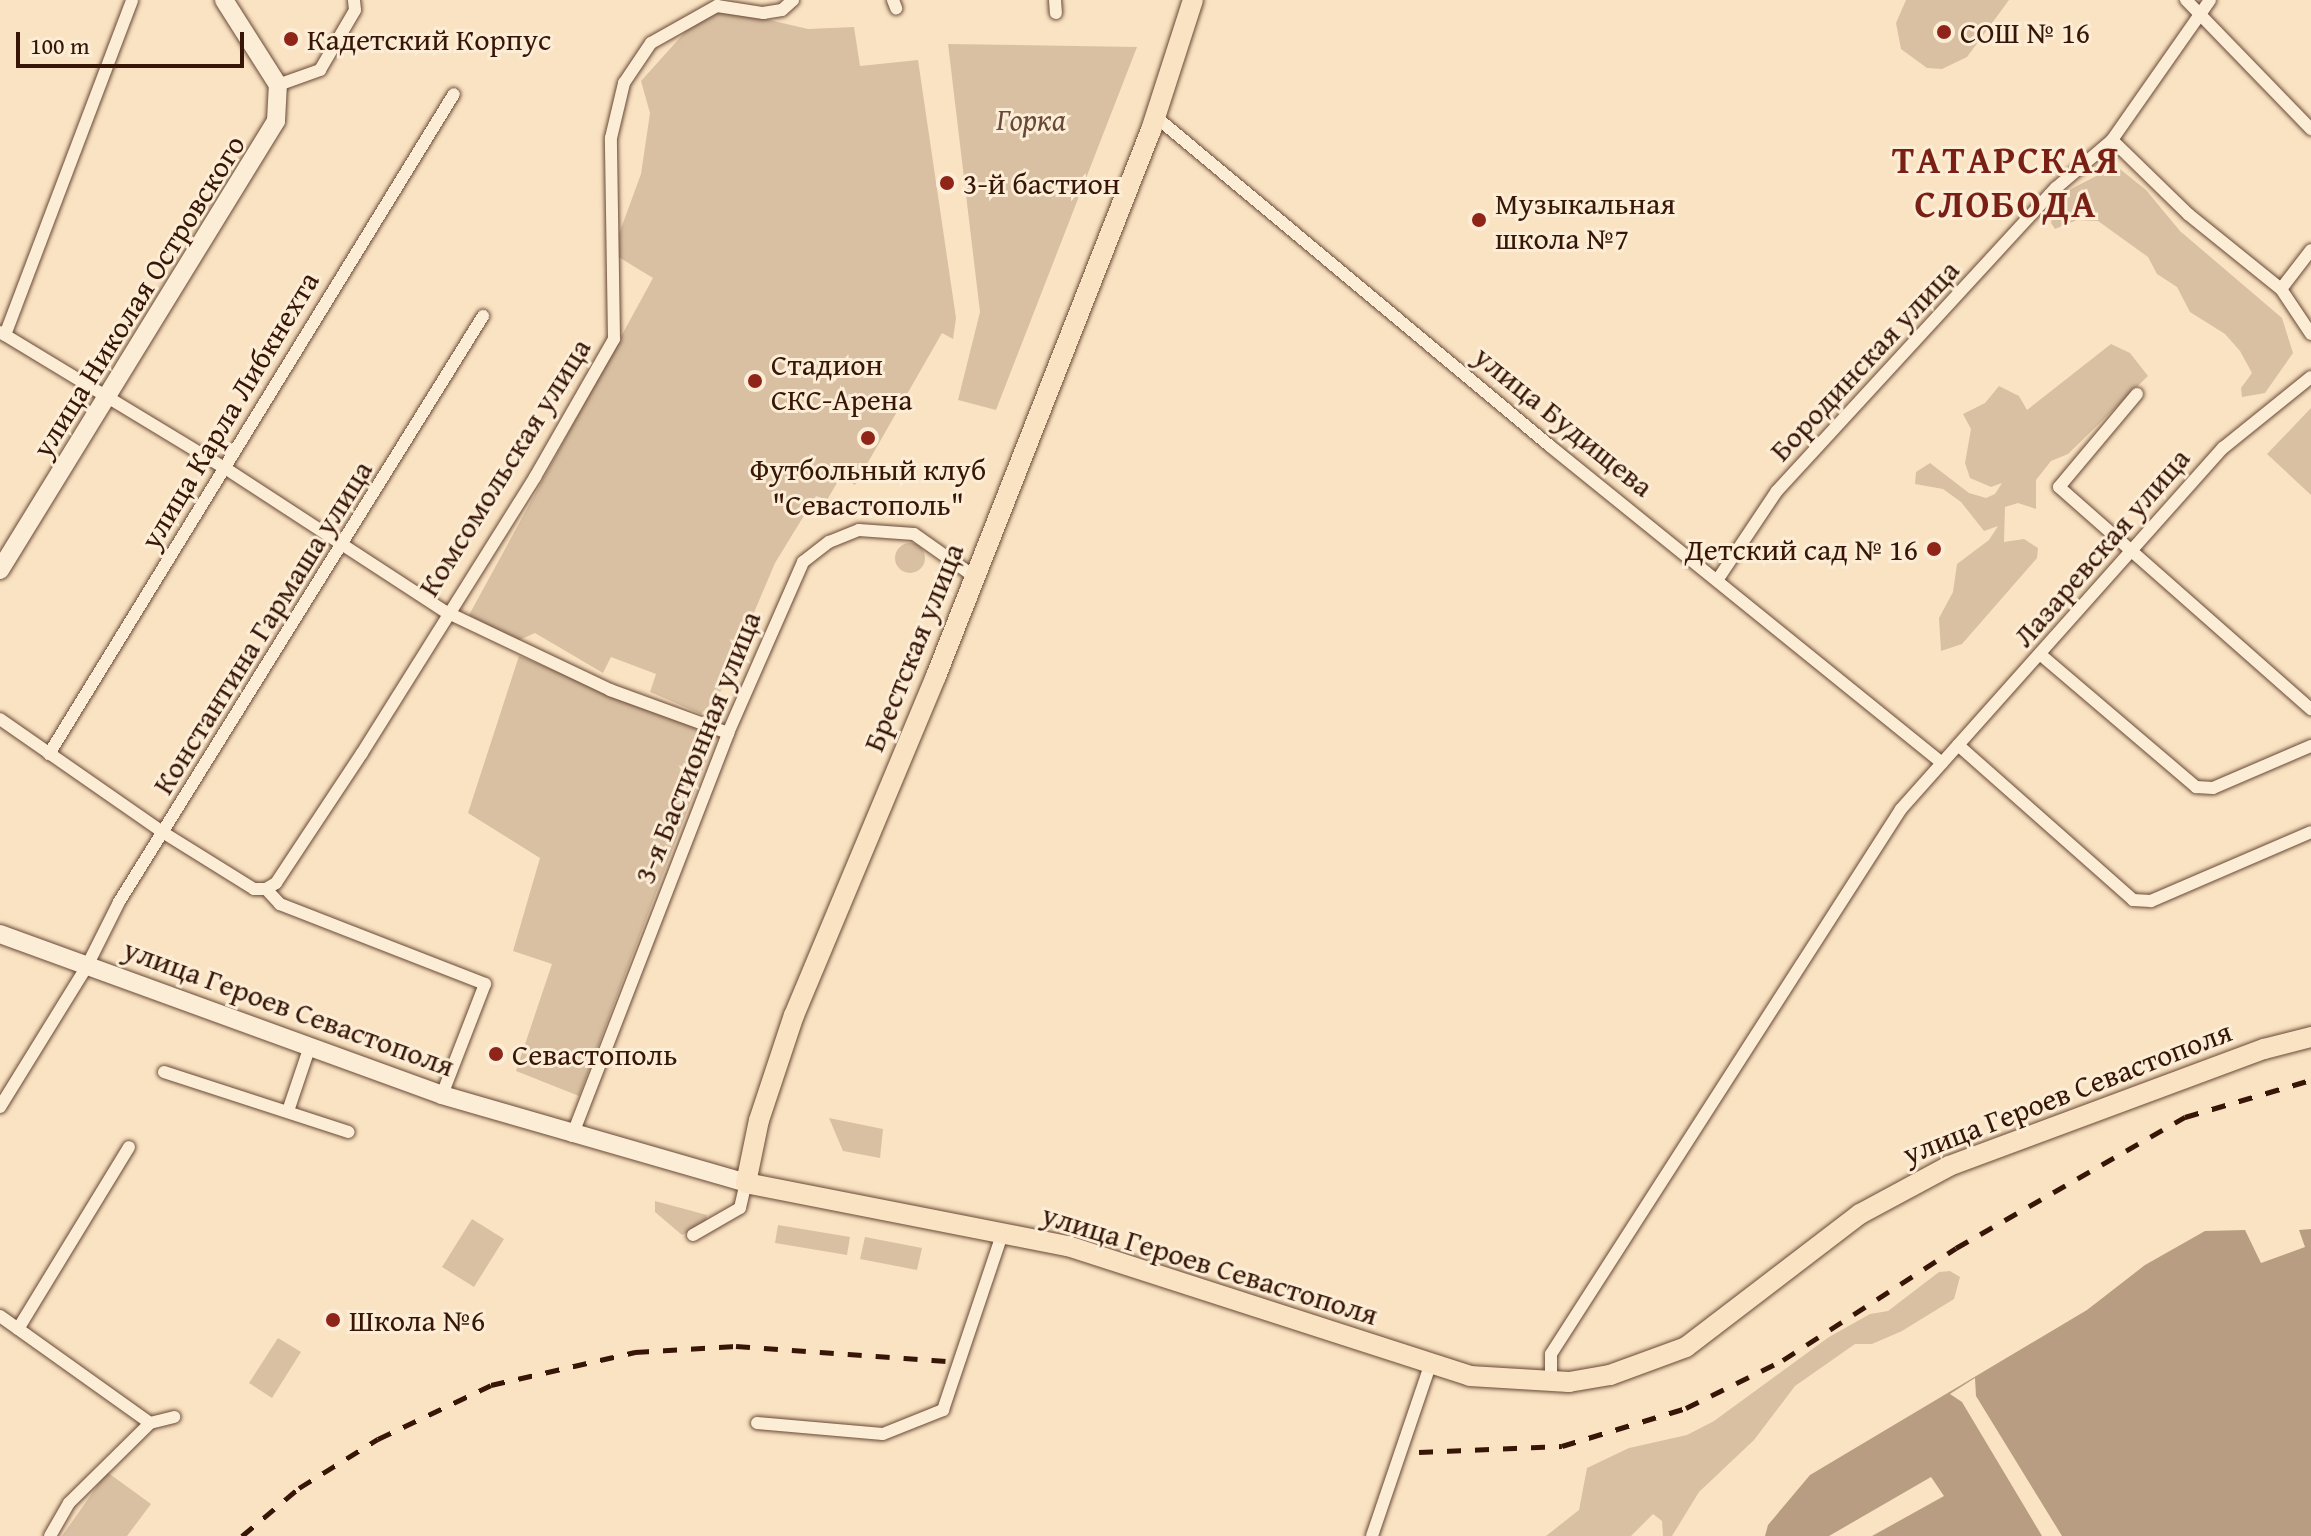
<!DOCTYPE html>
<html>
<head>
<meta charset="utf-8">
<style>
  body { margin:0 }
  #map { position:relative; width:2311px; height:1536px; overflow:hidden; background:#fae3c2; font-family:"Gentium Book Plus",serif }
  div>[style] { position:absolute }
  .green>* { inset:0; background:#d9c0a2 }
  .round { border-radius:50% }
  .water>* { inset:0; background:#b89d82 }
  .pier>* { inset:0; background:#fae3c2 }
  .roads { filter:drop-shadow(0 0 2px #684836) drop-shadow(0 0 2px #684836) }
  .minor>* { height:12px; margin:-6px; padding:0 6px; transform-origin:6px; border-radius:6px; background:#fcedd7 }
  .secondary>* { height:18px; margin:-9px; padding:0 9px; transform-origin:9px; border-radius:9px; background:#fcedd7 }
  .primary>* { height:20px; margin:-10px; padding:0 10px; transform-origin:10px; border-radius:10px; background:#fae3c2 }
  .rail>* { height:5px; margin-top:-2.5px; transform-origin:0; background:repeating-linear-gradient(90deg,#371507 0 14px,transparent 0 28px) }
  .dots>* { width:22px; height:22px; translate:-50% -50%; box-sizing:border-box; border:4px solid #fcedd7; border-radius:50% }
  span { translate:-50% -50%; white-space:nowrap; text-align:center; line-height:1.15; -webkit-text-stroke:6px #fcedd7; paint-order:stroke }
  .poi-label { font-size:30px; color:#371507 }
  .left { translate:0 -50%; text-align:left }
  .right { translate:-100% -50%; text-align:right }
  .park-label { font-size:30px; color:#684836; font-style:italic }
  .street-label { font-size:30px; color:#371507 }
  .district-label { font-size:38px; color:#7a1f14; font-weight:700; letter-spacing:2px }
  .scale { position:absolute; left:16px; top:32px; width:228px; height:36px; box-sizing:border-box; border:4px solid #371507; border-top:0; padding-left:10px; font-size:24px; line-height:28px; white-space:nowrap; color:#371507; -webkit-text-stroke:6px #fcedd7; paint-order:stroke }
</style>
</head>
<body>
<div id="map">
  <div class="green">
    <div style="clip-path:polygon(1906px 0,2009px 0,1967px 57px,1942px 69px,1927px 68px,1901px 49px,1896px 23px)"></div>
    <div style="clip-path:polygon(722px 9px,808px 29px,854px 27px,860px 66px,918px 60px,956px 318px,953px 339px,942px 333px,855px 485px,841px 476px,827px 500px,816px 496px,775px 563px,719px 695px,701px 714px,650px 692px,656px 674px,611px 657px,603px 673px,535px 633px,517px 641px,469px 615px,653px 278px,612px 253px,641px 174px,650px 113px,641px 81px,686px 31px)"></div>
    <div style="clip-path:polygon(948px 44px,1137px 47px,996px 410px,958px 400px,980px 312px)"></div>
    <div style="clip-path:polygon(2120px 169px,2146px 190px,2180px 231px,2282px 318px,2293px 353px,2265px 393px,2242px 397px,2241px 388px,2252px 373px,2240px 351px,2225px 334px,2190px 312px,2177px 287px,2157px 274px,2148px 257px,2098px 221px,2077px 220px,2055px 229px,2051px 223px,2054px 205px,2071px 189px,2108px 170px)"></div>
    <div style="clip-path:polygon(2111px 344px,2130px 353px,2148px 376px,2068px 454px,2051px 461px,2036px 480px,2036px 509px,2018px 503px,2005px 507px,2004px 542px,2024px 539px,2038px 548px,2037px 558px,1962px 644px,1941px 651px,1939px 618px,1953px 592px,1957px 564px,1989px 540px,1998px 526px,1984px 531px,1961px 502px,1943px 489px,1915px 484px,1916px 472px,1930px 463px,1969px 493px,1986px 498px,1995px 494px,2002px 483px,1991px 487px,1970px 478px,1965px 463px,1971px 429px,1963px 414px,1985px 403px,1999px 386px,2019px 396px,2027px 410px)"></div>
    <div style="clip-path:polygon(2311px 408px,2311px 495px,2267px 454px)"></div>
    <div class="round" style="left:895px;top:543px;width:30px;height:30px"></div>
    <div style="clip-path:polygon(519px 656px,716px 735px,579px 1096px,516px 1071px,552px 964px,513px 951px,540px 858px,468px 813px)"></div>
    <div style="clip-path:polygon(829px 1118px,883px 1129px,880px 1158px,843px 1151px)"></div>
    <div style="clip-path:polygon(655px 1201px,707px 1215px,706px 1223px,682px 1235px,655px 1212px)"></div>
    <div style="clip-path:polygon(472px 1219px,504px 1239px,474px 1287px,442px 1267px)"></div>
    <div style="clip-path:polygon(778px 1225px,850px 1237px,847px 1255px,775px 1243px)"></div>
    <div style="clip-path:polygon(865px 1237px,922px 1248px,917px 1270px,860px 1259px)"></div>
    <div style="clip-path:polygon(1950px 1271px,1960px 1277px,1954px 1299px,1902px 1331px,1872px 1344px,1855px 1344px,1795px 1386px,1754px 1440px,1699px 1492px,1672px 1536px,1663px 1536px,1662px 1521px,1653px 1514px,1631px 1536px,1546px 1536px,1579px 1510px,1587px 1468px,1629px 1448px,1687px 1435px,1714px 1421px,1829px 1337px,1870px 1314px,1888px 1311px,1939px 1272px)"></div>
    <div style="clip-path:polygon(278px 1338px,301px 1352px,272px 1398px,249px 1383px)"></div>
    <div style="clip-path:polygon(107px 1472px,151px 1504px,127px 1536px,62px 1536px)"></div>
  </div>
  <div class="water">
    <div style="clip-path:polygon(2311px 1229px,2311px 1536px,1765px 1536px,1768px 1525px,1810px 1475px,2087px 1310px,2145px 1265px,2205px 1231px,2245px 1230px,2261px 1263px,2305px 1247px,2299px 1230px)"></div>
  </div>
  <div class="pier">
    <div style="clip-path:polygon(1975px 1378px,1976px 1396px,2062px 1536px,2042px 1536px,1962px 1402px,1950px 1394px)"></div>
    <div style="clip-path:polygon(1931px 1477px,1944px 1496px,1872px 1536px,1829px 1536px)"></div>
  </div>
  <div class="roads">
    <div class="minor">
      <div style="left:893px;top:0;width:9px;rotate:69deg"></div>
      <div style="left:1055px;top:0;width:13px;rotate:86deg"></div>
      <div style="left:2186px;top:0;width:180px;rotate:45.9deg"></div>
      <div style="left:278px;top:85px;width:45px;rotate:-19.7deg"></div>
      <div style="left:320px;top:70px;width:69px;rotate:-59.7deg"></div>
      <div style="left:355px;top:10px;width:10px;rotate:-96deg"></div>
      <div style="left:1156px;top:117px;width:513px;rotate:39.86deg"></div>
      <div style="left:1550px;top:446px;width:504px;rotate:38.96deg"></div>
      <div style="left:2112px;top:140px;width:106px;rotate:44.2deg"></div>
      <div style="left:2188px;top:214px;width:119px;rotate:38.9deg"></div>
      <div style="left:2281px;top:289px;width:54px;rotate:56.3deg"></div>
      <div style="left:2281px;top:289px;width:49px;rotate:-52.4deg"></div>
      <div style="left:0;top:332px;width:263px;rotate:31.2deg"></div>
      <div style="left:225px;top:468px;width:264px;rotate:33.1deg"></div>
      <div style="left:446px;top:612px;width:182px;rotate:25.4deg"></div>
      <div style="left:610px;top:690px;width:126px;rotate:20deg"></div>
      <div style="left:5px;top:335px;width:358px;rotate:-69.2deg"></div>
      <div style="left:2137px;top:394px;width:121px;rotate:130deg"></div>
      <div style="left:2059px;top:487px;width:336px;rotate:41.4deg"></div>
      <div style="left:1718px;top:579px;width:106px;rotate:-56.2deg"></div>
      <div style="left:1777px;top:491px;width:412px;rotate:-47.4deg"></div>
      <div style="left:2056px;top:188px;width:74px;rotate:-40.6deg"></div>
      <div style="left:2112px;top:140px;width:171px;rotate:-55deg"></div>
      <div style="left:2041px;top:655px;width:204px;rotate:40.4deg"></div>
      <div style="left:2196px;top:787px;width:17px;rotate:3deg"></div>
      <div style="left:2213px;top:788px;width:107px;rotate:-23.2deg"></div>
      <div style="left:0;top:719px;width:200px;rotate:34.8deg"></div>
      <div style="left:164px;top:833px;width:106px;rotate:31.9deg"></div>
      <div style="left:254px;top:889px;width:12px"></div>
      <div style="left:1958px;top:745px;width:234px;rotate:41.5deg"></div>
      <div style="left:2133px;top:900px;width:18px;rotate:3deg"></div>
      <div style="left:2151px;top:901px;width:174px;rotate:-23.3deg"></div>
      <div style="left:49px;top:754px;width:774px;rotate:-58.47deg"></div>
      <div style="left:266px;top:889px;width:12px;rotate:-31deg"></div>
      <div style="left:276px;top:883px;width:156px;rotate:-56.5deg"></div>
      <div style="left:362px;top:753px;width:326px;rotate:-57.9deg"></div>
      <div style="left:535px;top:477px;width:159px;rotate:-60.2deg"></div>
      <div style="left:614px;top:339px;width:201px;rotate:-90.9deg"></div>
      <div style="left:611px;top:138px;width:57px;rotate:-76.7deg"></div>
      <div style="left:624px;top:83px;width:48px;rotate:-56deg"></div>
      <div style="left:651px;top:43px;width:76px;rotate:-29.3deg"></div>
      <div style="left:717px;top:6px;width:47px;rotate:8.7deg"></div>
      <div style="left:763px;top:13px;width:19px;rotate:-9deg"></div>
      <div style="left:782px;top:10px;width:15px;rotate:-42deg"></div>
      <div style="left:266px;top:889px;width:21px;rotate:47deg"></div>
      <div style="left:280px;top:904px;width:220px;rotate:21.3deg"></div>
      <div style="left:485px;top:984px;width:119px;rotate:111.2deg"></div>
      <div style="left:164px;top:1072px;width:194px;rotate:18deg"></div>
      <div style="left:0;top:1107px;width:166px;rotate:-58.3deg"></div>
      <div style="left:87px;top:966px;width:72px;rotate:-63.4deg"></div>
      <div style="left:119px;top:902px;width:690px;rotate:-58.15deg"></div>
      <div style="left:288px;top:1111px;width:69px;rotate:-71.3deg"></div>
      <div style="left:572px;top:1136px;width:432px;rotate:-68.8deg"></div>
      <div style="left:728px;top:733px;width:187px;rotate:-66.3deg"></div>
      <div style="left:803px;top:562px;width:33px;rotate:-38deg"></div>
      <div style="left:829px;top:542px;width:32px;rotate:-22deg"></div>
      <div style="left:859px;top:530px;width:55px;rotate:4.2deg"></div>
      <div style="left:914px;top:534px;width:75px;rotate:35.2deg"></div>
      <div style="left:693px;top:1235px;width:54px;rotate:-29.9deg"></div>
      <div style="left:740px;top:1208px;width:26px;rotate:-77deg"></div>
      <div style="left:0;top:1316px;width:184px;rotate:35.5deg"></div>
      <div style="left:150px;top:1423px;width:25px;rotate:-14deg"></div>
      <div style="left:18px;top:1329px;width:213px;rotate:-58.6deg"></div>
      <div style="left:1551px;top:1382px;width:28px;rotate:-90deg"></div>
      <div style="left:1551px;top:1354px;width:648px;rotate:-57.29deg"></div>
      <div style="left:1901px;top:809px;width:484px;rotate:-48.3deg"></div>
      <div style="left:2223px;top:448px;width:113px;rotate:-38.9deg"></div>
      <div style="left:757px;top:1423px;width:126px;rotate:5deg"></div>
      <div style="left:883px;top:1434px;width:65px;rotate:-21.8deg"></div>
      <div style="left:943px;top:1410px;width:188px;rotate:-71.4deg"></div>
      <div style="left:50px;top:1536px;width:38px;rotate:-60deg"></div>
      <div style="left:69px;top:1503px;width:114px;rotate:-44.6deg"></div>
      <div style="left:1372px;top:1536px;width:180px;rotate:-71.2deg"></div>
    </div>
    <div class="secondary">
      <div style="left:0;top:570px;width:527px;rotate:-58.42deg"></div>
      <div style="left:276px;top:121px;width:36px;rotate:-87deg"></div>
      <div style="left:278px;top:85px;width:101px;rotate:-122.4deg"></div>
      <div style="left:0;top:934px;width:470px;rotate:20deg"></div>
      <div style="left:442px;top:1095px;width:316px;rotate:16.1deg"></div>
    </div>
    <div class="primary">
      <div style="left:1193px;top:0;width:137px;rotate:107.9deg"></div>
      <div style="left:1151px;top:130px;width:587px;rotate:111.49deg"></div>
      <div style="left:936px;top:676px;width:368px;rotate:112.7deg"></div>
      <div style="left:794px;top:1015px;width:111px;rotate:108.4deg"></div>
      <div style="left:759px;top:1120px;width:64px;rotate:101.7deg"></div>
      <div style="left:746px;top:1183px;width:328px;rotate:11.1deg"></div>
      <div style="left:1068px;top:1246px;width:422px;rotate:17.9deg"></div>
      <div style="left:1470px;top:1376px;width:99px;rotate:3.5deg"></div>
      <div style="left:1569px;top:1382px;width:42px;rotate:-9.7deg"></div>
      <div style="left:1610px;top:1375px;width:81px;rotate:-20.2deg"></div>
      <div style="left:1686px;top:1347px;width:219px;rotate:-37.4deg"></div>
      <div style="left:1860px;top:1214px;width:101px;rotate:-28.3deg"></div>
      <div style="left:1949px;top:1166px;width:336px;rotate:-20.4deg"></div>
      <div style="left:2264px;top:1049px;width:49px;rotate:-14.3deg"></div>
    </div>
  </div>
  <div class="rail">
    <div style="left:1419px;top:1452px;width:143px;rotate:-2.4deg"></div>
    <div style="left:1562px;top:1446px;width:130px;rotate:-17deg"></div>
    <div style="left:1686px;top:1408px;width:108px;rotate:-26.3deg"></div>
    <div style="left:1783px;top:1360px;width:206px;rotate:-32.9deg"></div>
    <div style="left:1956px;top:1248px;width:264px;rotate:-29.8deg"></div>
    <div style="left:2185px;top:1117px;width:131px;rotate:-16.4deg"></div>
    <div style="left:242px;top:1536px;width:75px;rotate:-40.1deg"></div>
    <div style="left:299px;top:1488px;width:93px;rotate:-31.8deg"></div>
    <div style="left:378px;top:1439px;width:125px;rotate:-25.5deg"></div>
    <div style="left:491px;top:1385px;width:148px;rotate:-12.9deg"></div>
    <div style="left:635px;top:1352px;width:101px;rotate:-3.4deg"></div>
    <div style="left:736px;top:1346px;width:211px;rotate:4.1deg"></div>
  </div>
  <div class="dots">
    <div style="left:1944px;top:32px;background:#8f2418"></div>
    <div style="left:291px;top:39px;background:#8f2418"></div>
    <div style="left:947px;top:183px;background:#8f2418"></div>
    <div style="left:1479px;top:220px;background:#8f2418"></div>
    <div style="left:755px;top:381px;background:#8f2418"></div>
    <div style="left:868px;top:438px;background:#8f2418"></div>
    <div style="left:1934px;top:549px;background:#8f2418"></div>
    <div style="left:496px;top:1054px;background:#8f2418"></div>
    <div style="left:333px;top:1320px;background:#8f2418"></div>
  </div>
  <div class="poi-label">
    <span class="left" style="left:1960px;top:32px">СОШ № 16</span>
    <span class="left" style="left:307px;top:39px">Кадетский Корпус</span>
    <span class="left" style="left:963px;top:183px">3-й бастион</span>
    <span class="left" style="left:1495px;top:220px">Музыкальная<br>школа №7</span>
    <span class="left" style="left:771px;top:381px">Стадион<br>СКС-Арена</span>
    <span style="left:868px;top:486px">Футбольный клуб<br>"Севастополь"</span>
    <span class="right" style="left:1918px;top:549px">Детский сад № 16</span>
    <span class="left" style="left:512px;top:1054px">Севастополь</span>
    <span class="left" style="left:349px;top:1320px">Школа №6</span>
  </div>
  <div class="park-label">
    <span style="left:1031px;top:119px">Горка</span>
  </div>
  <div class="street-label">
    <span style="left:138px;top:296px;rotate:-58deg">улица Николая Островского</span>
    <span style="left:1864px;top:360px;rotate:-47deg">Бородинская улица</span>
    <span style="left:229px;top:410px;rotate:-59deg">улица Карла Либкнехта</span>
    <span style="left:1564px;top:421px;rotate:39deg">улица Будищева</span>
    <span style="left:504px;top:467px;rotate:-58deg">Комсомольская улица</span>
    <span style="left:2101px;top:547px;rotate:-49deg">Лазаревская улица</span>
    <span style="left:262px;top:627px;rotate:-58deg">Константина Гармаша улица</span>
    <span style="left:913px;top:647px;rotate:-68deg">Брестская улица</span>
    <span style="left:697px;top:747px;rotate:-68deg">3-я Бастионная улица</span>
    <span style="left:289px;top:1007px;rotate:20deg">улица Героев Севастополя</span>
    <span style="left:2067px;top:1092px;rotate:-21deg">улица Героев Севастополя</span>
    <span style="left:1210px;top:1264px;rotate:17deg">улица Героев Севастополя</span>
  </div>
  <div class="district-label">
    <span style="left:2006px;top:182px">ТАТАРСКАЯ<br>СЛОБОДА</span>
  </div>
  <div class="scale">100 m</div>
</div>
</body>
</html>
